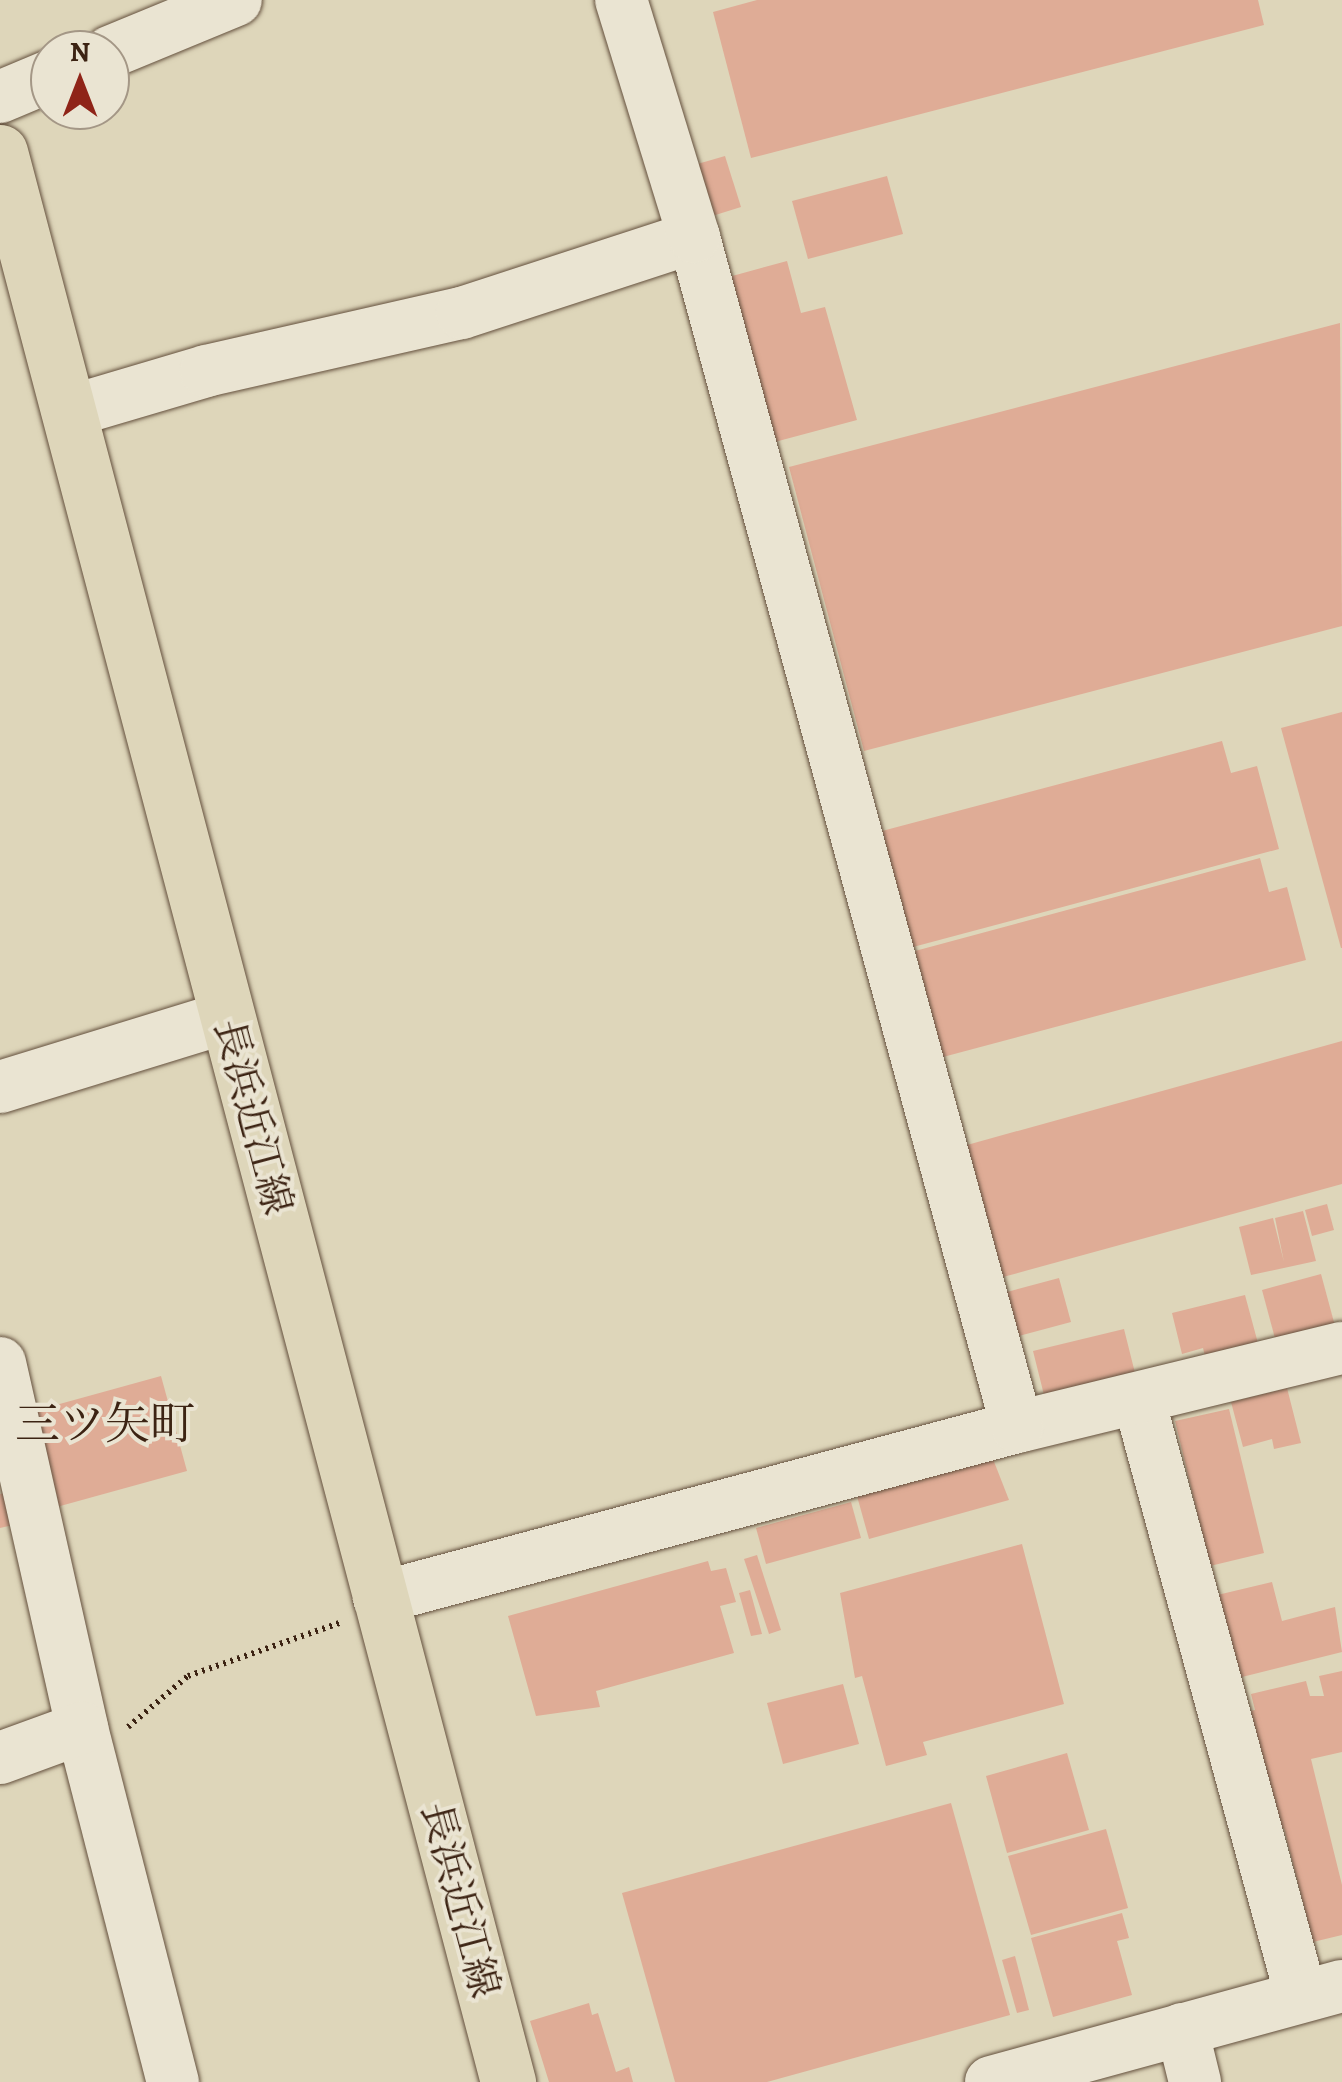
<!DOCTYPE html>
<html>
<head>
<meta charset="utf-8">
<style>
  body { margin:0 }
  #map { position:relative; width:1342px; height:2082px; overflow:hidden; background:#ded6ba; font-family:Alegreya,"Noto Serif JP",serif }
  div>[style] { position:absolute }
  .building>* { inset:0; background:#dfac96 }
  .path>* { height:6px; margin-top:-3px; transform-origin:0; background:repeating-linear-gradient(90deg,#3c2313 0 2.5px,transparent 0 7.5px) }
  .roads { filter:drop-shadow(0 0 2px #64503d) drop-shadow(0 0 2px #64503d) }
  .minor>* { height:52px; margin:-26px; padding:0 26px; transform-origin:26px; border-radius:26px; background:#eae4d2 }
  .major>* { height:55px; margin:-27.5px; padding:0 27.5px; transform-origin:27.5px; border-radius:27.5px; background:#ded6ba }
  span { translate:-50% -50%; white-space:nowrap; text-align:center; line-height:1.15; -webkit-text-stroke:8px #eae4d2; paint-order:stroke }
  .street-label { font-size:40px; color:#3c2313 }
  .quarter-label { font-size:45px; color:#3c2313 }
  .north { position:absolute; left:30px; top:30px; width:100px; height:100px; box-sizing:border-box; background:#eae4d2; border:2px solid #a49786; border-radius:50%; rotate:0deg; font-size:28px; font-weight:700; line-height:40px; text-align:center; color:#3c2313 }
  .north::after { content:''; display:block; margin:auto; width:35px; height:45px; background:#8f2418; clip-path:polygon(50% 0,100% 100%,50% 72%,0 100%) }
</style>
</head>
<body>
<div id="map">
  <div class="building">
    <div style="clip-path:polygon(757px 0,1258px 0,1264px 25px,751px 158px,713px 12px)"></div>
    <div style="clip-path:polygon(725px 156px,741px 207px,709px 217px,694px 165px)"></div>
    <div style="clip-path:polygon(887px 176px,903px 234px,808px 259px,792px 201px)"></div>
    <div style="clip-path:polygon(787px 261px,801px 313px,825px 307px,857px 420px,771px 443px,725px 278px)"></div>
    <div style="clip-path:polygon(1340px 323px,1342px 626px,864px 751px,789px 467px)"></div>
    <div style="clip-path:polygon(1342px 712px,1342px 948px,1341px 948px,1281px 728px)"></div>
    <div style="clip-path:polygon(1222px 741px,1231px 773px,1257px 766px,1279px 849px,913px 947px,882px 831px)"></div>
    <div style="clip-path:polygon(1260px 858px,1269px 892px,1287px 887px,1306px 960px,943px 1057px,915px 951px)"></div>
    <div style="clip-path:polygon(1342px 1041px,1342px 1184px,1003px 1277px,967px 1145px)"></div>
    <div style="clip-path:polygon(1327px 1204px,1334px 1230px,1312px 1236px,1305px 1210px)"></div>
    <div style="clip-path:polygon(1303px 1211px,1316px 1261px,1251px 1275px,1239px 1227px,1273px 1218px,1284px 1262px,1275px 1218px)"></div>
    <div style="clip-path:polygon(1321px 1274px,1335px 1326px,1276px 1342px,1262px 1290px)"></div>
    <div style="clip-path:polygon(1059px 1278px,1071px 1322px,1008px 1339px,996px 1295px)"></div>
    <div style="clip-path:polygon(1245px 1295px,1259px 1347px,1206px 1360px,1203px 1348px,1182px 1354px,1172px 1313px)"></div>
    <div style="clip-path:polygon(1124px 1329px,1135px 1373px,1044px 1395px,1033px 1351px)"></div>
    <div style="clip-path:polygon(161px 1376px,187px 1471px,53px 1508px,27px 1413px)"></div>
    <div style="clip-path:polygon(1287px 1388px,1301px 1443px,1274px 1449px,1272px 1439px,1243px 1447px,1231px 1402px)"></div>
    <div style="clip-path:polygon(1229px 1409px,1264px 1553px,1210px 1566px,1175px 1421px)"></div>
    <div style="clip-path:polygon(993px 1459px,1009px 1500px,869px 1539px,857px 1496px)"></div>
    <div style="clip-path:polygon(4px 1493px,13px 1525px,0 1528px,0 1494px)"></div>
    <div style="clip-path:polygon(851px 1502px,861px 1538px,766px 1564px,756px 1528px)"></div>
    <div style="clip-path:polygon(1022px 1544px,1064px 1704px,923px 1742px,927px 1755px,886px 1766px,862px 1676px,855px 1678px,840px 1593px)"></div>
    <div style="clip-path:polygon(757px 1555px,781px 1630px,769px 1634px,744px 1559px)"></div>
    <div style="clip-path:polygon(708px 1561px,711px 1571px,726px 1568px,736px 1602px,720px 1606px,734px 1653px,596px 1691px,600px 1707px,536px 1716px,508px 1616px)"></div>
    <div style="clip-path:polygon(1272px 1582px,1282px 1621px,1335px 1607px,1342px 1652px,1230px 1680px,1209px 1597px)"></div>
    <div style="clip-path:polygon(750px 1590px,762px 1634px,751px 1636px,739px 1593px)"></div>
    <div style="clip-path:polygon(1342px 1671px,1342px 1752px,1311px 1759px,1342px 1885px,1342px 1935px,1313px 1942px,1284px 1828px,1273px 1830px,1244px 1712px,1255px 1710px,1251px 1694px,1306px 1681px,1310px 1696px,1324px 1696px,1319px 1676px)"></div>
    <div style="clip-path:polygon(843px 1684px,859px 1744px,783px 1764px,767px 1703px)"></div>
    <div style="clip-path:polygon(1067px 1753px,1089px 1830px,1007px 1853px,986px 1776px)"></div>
    <div style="clip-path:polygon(951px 1803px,1010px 2015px,767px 2082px,675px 2082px,622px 1893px)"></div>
    <div style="clip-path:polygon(1106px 1829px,1128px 1908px,1031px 1935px,1008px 1856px)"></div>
    <div style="clip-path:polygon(1122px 1913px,1129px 1938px,1117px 1941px,1132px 1995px,1053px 2017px,1031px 1938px)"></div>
    <div style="clip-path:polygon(1015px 1956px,1029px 2010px,1017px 2013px,1002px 1960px)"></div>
    <div style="clip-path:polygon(589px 2003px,592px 2015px,598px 2013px,616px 2072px,629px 2067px,633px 2082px,549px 2082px,530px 2021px)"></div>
  </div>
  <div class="path">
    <div style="left:128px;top:1727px;width:79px;rotate:-40.4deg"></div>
    <div style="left:188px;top:1676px;width:163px;rotate:-19.3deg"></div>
  </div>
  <div class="roads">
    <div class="minor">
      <div style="left:110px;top:52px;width:136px;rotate:-22.4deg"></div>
      <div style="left:0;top:97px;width:54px;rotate:-22.8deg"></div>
      <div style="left:68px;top:412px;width:144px;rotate:-16.5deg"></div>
      <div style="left:206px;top:371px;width:262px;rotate:-12.8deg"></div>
      <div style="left:462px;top:313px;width:244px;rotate:-18.1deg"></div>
      <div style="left:0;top:1087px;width:238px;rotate:-17.1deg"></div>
      <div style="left:0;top:1363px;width:374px;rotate:77.3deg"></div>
      <div style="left:82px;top:1728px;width:366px;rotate:75.6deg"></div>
      <div style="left:1139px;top:1400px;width:618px;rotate:74.79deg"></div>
      <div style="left:1017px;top:1427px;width:334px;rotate:-13.7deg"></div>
      <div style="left:379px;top:1598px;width:661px;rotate:-15deg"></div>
      <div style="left:1017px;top:1427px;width:1233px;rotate:-105.19deg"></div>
      <div style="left:694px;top:237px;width:248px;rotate:-107.1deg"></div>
      <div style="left:0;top:1758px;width:87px;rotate:-20.1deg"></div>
      <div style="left:1182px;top:2029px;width:55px;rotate:76.2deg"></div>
      <div style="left:991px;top:2082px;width:364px;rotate:-15.3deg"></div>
    </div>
    <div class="major">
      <div style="left:0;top:152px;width:1996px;rotate:75.25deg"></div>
    </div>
  </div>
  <div class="street-label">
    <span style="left:253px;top:1117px;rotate:75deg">長浜近江線</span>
    <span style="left:460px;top:1900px;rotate:75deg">長浜近江線</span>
  </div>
  <div class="quarter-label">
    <span style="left:105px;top:1425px">三ツ矢町</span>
  </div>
  <div class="north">N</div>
</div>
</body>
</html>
